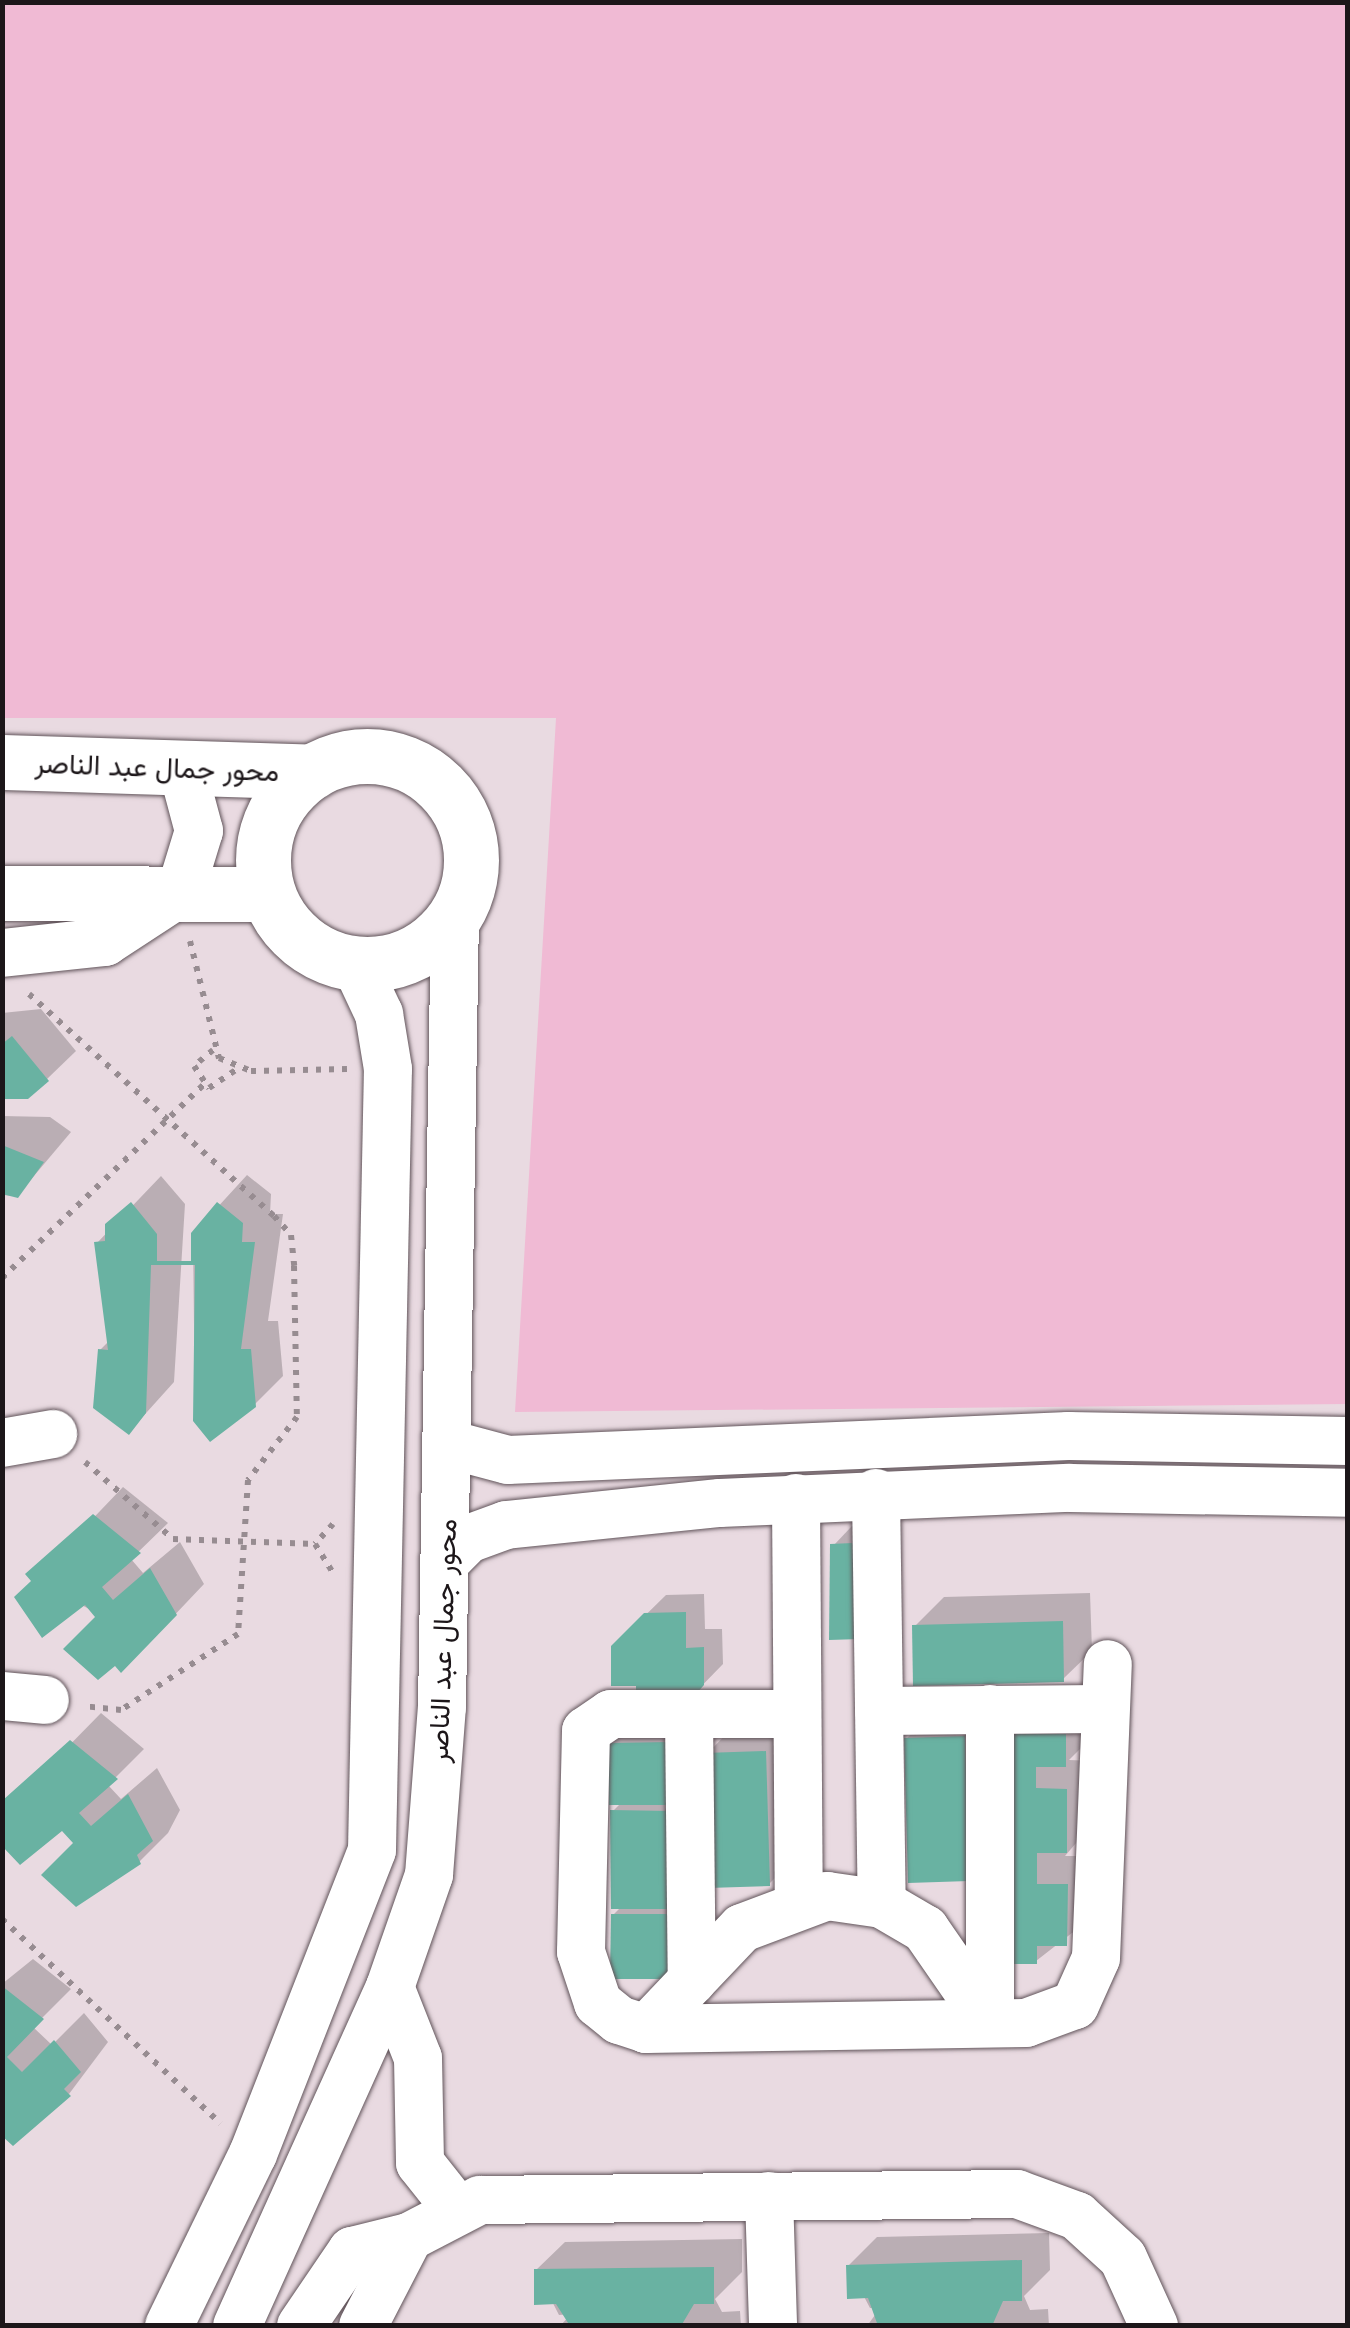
<!DOCTYPE html>
<html>
<head>
<meta charset="utf-8">
<style>
  body { margin:0 }
  #map { position:relative; width:1350px; height:2328px; overflow:hidden; background:#e9dae1; font-family:Inter,Vazirmatn,sans-serif }
  div>[style] { position:absolute }
  .green>* { inset:0; background:#f0bad4 }
  .shadow>* { inset:0; background:#0003 }
  .building>* { inset:0; background:#69b2a2 }
  .path>* { height:6px; margin-top:-3px; transform-origin:0; background:repeating-linear-gradient(90deg,#978c91 0 5px,transparent 0 13px) }
  .roads { filter:drop-shadow(0 0 2px #61545a) drop-shadow(0 0 2px #61545a) }
  .minor>* { height:48px; margin:-24px; padding:0 24px; transform-origin:24px; border-radius:24px; background:#fff }
  .major>* { height:55px; margin:-27.5px; padding:0 27.5px; transform-origin:27.5px; border-radius:27.5px; background:#fff }
  .major>.ring { margin:-27.5px; padding:0; box-sizing:content-box; background:none; border:55px solid #fff; border-radius:50% }
  span { translate:-50% -50%; white-space:nowrap; text-align:center; line-height:1.15; -webkit-text-stroke:8px #fff; paint-order:stroke }
  .street-label { font-size:28px; color:#1c1619 }
  .frame { position:absolute; inset:0; border:5px solid #1c1619; pointer-events:none }
</style>
</head>
<body>
<div id="map">
  <div class="green">
    <div style="clip-path:polygon(2px 3px,1347px 3px,1347px 1404px,515px 1412px,556px 718px,3px 718px)"></div>
  </div>
  <div class="shadow">
    <div style="clip-path:polygon(41px 1009px,76px 1051px,47px 1079px,2px 1097px,2px 1013px)"></div>
    <div style="clip-path:polygon(2px 1116px,50px 1117px,71px 1132px,17px 1196px,2px 1195px)"></div>
    <div style="clip-path:polygon(247px 1175px,271px 1194px,270px 1214px,283px 1214px,268px 1321px,278px 1321px,283px 1376px,254px 1405px,195px 1420px,193px 1234px)"></div>
    <div style="clip-path:polygon(161px 1176px,185px 1204px,174px 1382px,129px 1432px,100px 1350px,109px 1341px,97px 1243px)"></div>
    <div style="clip-path:polygon(123px 1487px,168px 1523px,131px 1559px,143px 1573px,180px 1542px,204px 1584px,150px 1641px,34px 1580px)"></div>
    <div style="clip-path:polygon(872px 1525px,879px 1617px,833px 1546px,852px 1526px)"></div>
    <div style="clip-path:polygon(1090px 1593px,1092px 1651px,1063px 1679px,915px 1626px,944px 1597px)"></div>
    <div style="clip-path:polygon(704px 1594px,705px 1629px,722px 1629px,723px 1664px,686px 1702px,639px 1683px,613px 1647px,666px 1595px)"></div>
    <div style="clip-path:polygon(1038px 1706px,1093px 1736px,1069px 1760px,1095px 1761px,1094px 1822px,1065px 1856px,1095px 1856px,1095px 1915px,1036px 1961px,1010px 1735px)"></div>
    <div style="clip-path:polygon(993px 1708px,997px 1850px,906px 1739px,935px 1711px)"></div>
    <div style="clip-path:polygon(101px 1713px,144px 1749px,108px 1785px,121px 1799px,157px 1768px,180px 1810px,168px 1833px,139px 1862px,76px 1843px,63px 1828px,2px 1835px,2px 1814px)"></div>
    <div style="clip-path:polygon(794px 1723px,798px 1855px,769px 1884px,707px 1754px,735px 1725px)"></div>
    <div style="clip-path:polygon(690px 1724px,687px 1957px,613px 1915px,621px 1907px,613px 1811px,621px 1803px,611px 1744px,630px 1725px)"></div>
    <div style="clip-path:polygon(33px 1959px,71px 1989px,33px 2027px,52px 2045px,84px 2013px,108px 2042px,69px 2094px,2px 2077px,2px 1984px)"></div>
    <div style="clip-path:polygon(1049px 2233px,1050px 2270px,1024px 2296px,1030px 2310px,1048px 2309px,1049px 2326px,867px 2326px,880px 2308px,870px 2308px,848px 2266px,877px 2237px)"></div>
    <div style="clip-path:polygon(742px 2239px,742px 2272px,715px 2299px,722px 2312px,740px 2311px,741px 2326px,560px 2326px,571px 2314px,559px 2315px,536px 2270px,565px 2242px)"></div>
  </div>
  <div class="building">
    <div style="clip-path:polygon(12px 1036px,49px 1081px,28px 1099px,2px 1099px,2px 1044px)"></div>
    <div style="clip-path:polygon(2px 1145px,44px 1162px,18px 1198px,2px 1194px)"></div>
    <div style="clip-path:polygon(131px 1202px,157px 1234px,157px 1261px,191px 1261px,191px 1233px,217px 1202px,243px 1223px,242px 1242px,255px 1242px,241px 1349px,251px 1349px,256px 1407px,210px 1442px,193px 1421px,195px 1265px,151px 1265px,146px 1413px,129px 1435px,93px 1408px,98px 1349px,108px 1350px,94px 1242px,105px 1241px,105px 1224px)"></div>
    <div style="clip-path:polygon(93px 1514px,141px 1553px,102px 1587px,113px 1600px,150px 1568px,177px 1615px,121px 1673px,115px 1666px,98px 1680px,63px 1649px,95px 1617px,85px 1605px,42px 1638px,14px 1597px,31px 1581px,25px 1574px)"></div>
    <div style="clip-path:polygon(853px 1543px,860px 1639px,829px 1640px,830px 1544px)"></div>
    <div style="clip-path:polygon(686px 1612px,686px 1648px,704px 1647px,704px 1685px,687px 1704px,636px 1704px,636px 1686px,611px 1686px,611px 1646px,644px 1613px)"></div>
    <div style="clip-path:polygon(1063px 1621px,1064px 1682px,913px 1686px,912px 1625px)"></div>
    <div style="clip-path:polygon(1007px 1734px,1066px 1734px,1066px 1767px,1036px 1767px,1036px 1788px,1067px 1789px,1067px 1853px,1037px 1853px,1037px 1884px,1068px 1884px,1067px 1946px,1037px 1946px,1037px 1964px,1006px 1964px)"></div>
    <div style="clip-path:polygon(965px 1736px,969px 1881px,908px 1883px,904px 1738px)"></div>
    <div style="clip-path:polygon(70px 1740px,118px 1779px,79px 1813px,91px 1826px,128px 1794px,153px 1841px,137px 1855px,141px 1864px,76px 1907px,41px 1875px,73px 1843px,62px 1831px,20px 1865px,2px 1846px,3px 1800px)"></div>
    <div style="clip-path:polygon(671px 1742px,671px 1805px,609px 1805px,608px 1743px)"></div>
    <div style="clip-path:polygon(766px 1751px,770px 1886px,708px 1888px,704px 1753px)"></div>
    <div style="clip-path:polygon(610px 1810px,670px 1811px,671px 1909px,611px 1909px)"></div>
    <div style="clip-path:polygon(611px 1914px,669px 1914px,669px 1979px,610px 1979px)"></div>
    <div style="clip-path:polygon(2px 1986px,44px 2019px,7px 2057px,22px 2072px,54px 2040px,81px 2072px,64px 2089px,71px 2096px,13px 2146px,2px 2136px)"></div>
    <div style="clip-path:polygon(1022px 2260px,1022px 2301px,1003px 2301px,992px 2326px,878px 2326px,868px 2298px,847px 2299px,846px 2265px)"></div>
    <div style="clip-path:polygon(714px 2267px,714px 2304px,694px 2304px,681px 2326px,570px 2326px,556px 2304px,534px 2305px,534px 2269px)"></div>
  </div>
  <div class="path">
    <div style="left:190px;top:941px;width:121px;rotate:76.1deg"></div>
    <div style="left:219px;top:1058px;width:35px;rotate:22deg"></div>
    <div style="left:251px;top:1071px;width:96px;rotate:-1.2deg"></div>
    <div style="left:29px;top:994px;width:331px;rotate:42.2deg"></div>
    <div style="left:274px;top:1216px;width:25px;rotate:48deg"></div>
    <div style="left:291px;top:1235px;width:31px;rotate:84deg"></div>
    <div style="left:294px;top:1266px;width:151px;rotate:88.9deg"></div>
    <div style="left:297px;top:1417px;width:80px;rotate:127.9deg"></div>
    <div style="left:248px;top:1480px;width:154px;rotate:93.7deg"></div>
    <div style="left:238px;top:1634px;width:140px;rotate:147deg"></div>
    <div style="left:121px;top:1710px;width:37px;rotate:-174deg"></div>
    <div style="left:213px;top:1050px;width:25px;rotate:140deg"></div>
    <div style="left:194px;top:1066px;width:27px;rotate:56deg"></div>
    <div style="left:209px;top:1088px;width:34px;rotate:-34deg"></div>
    <div style="left:2px;top:1278px;width:281px;rotate:-43.8deg"></div>
    <div style="left:85px;top:1462px;width:117px;rotate:41.2deg"></div>
    <div style="left:173px;top:1539px;width:142px;rotate:2deg"></div>
    <div style="left:333px;top:1524px;width:27px;rotate:132deg"></div>
    <div style="left:315px;top:1544px;width:36px;rotate:58deg"></div>
    <div style="left:2px;top:1919px;width:299px;rotate:43.1deg"></div>
  </div>
  <div class="roads">
    <div class="minor">
      <div style="left:2px;top:953px;width:104px;rotate:-6.1deg"></div>
      <div style="left:105px;top:942px;width:90px;rotate:-33.2deg"></div>
      <div style="left:180px;top:893px;width:65px;rotate:-73deg"></div>
      <div style="left:199px;top:831px;width:66px;rotate:-104.9deg"></div>
      <div style="left:2px;top:1443px;width:52px;rotate:-10deg"></div>
      <div style="left:448px;top:1444px;width:62px;rotate:14.9deg"></div>
      <div style="left:508px;top:1460px;width:561px;rotate:-2.45deg"></div>
      <div style="left:1068px;top:1436px;width:280px;rotate:1deg"></div>
      <div style="left:876px;top:1493px;width:411px;rotate:89.2deg"></div>
      <div style="left:796px;top:1498px;width:401px;rotate:89.6deg"></div>
      <div style="left:446px;top:1561px;width:31px;rotate:-45deg"></div>
      <div style="left:468px;top:1539px;width:40px;rotate:-20.2deg"></div>
      <div style="left:506px;top:1525px;width:215px;rotate:-5.9deg"></div>
      <div style="left:720px;top:1503px;width:350px;rotate:-2.5deg"></div>
      <div style="left:1070px;top:1488px;width:278px;rotate:1deg"></div>
      <div style="left:2px;top:1696px;width:43px;rotate:5.3deg"></div>
      <div style="left:990px;top:1709px;width:314px;rotate:90deg"></div>
      <div style="left:879px;top:1711px;width:226px;rotate:-0.5deg"></div>
      <div style="left:797px;top:1714px;width:186px;rotate:180deg"></div>
      <div style="left:611px;top:1714px;width:30px;rotate:146deg"></div>
      <div style="left:586px;top:1731px;width:221px;rotate:91.3deg"></div>
      <div style="left:581px;top:1952px;width:54px;rotate:71.6deg"></div>
      <div style="left:598px;top:2003px;width:27px;rotate:39deg"></div>
      <div style="left:619px;top:2020px;width:28px;rotate:18deg"></div>
      <div style="left:646px;top:2029px;width:380px;rotate:-0.9deg"></div>
      <div style="left:1026px;top:2023px;width:52px;rotate:-20.2deg"></div>
      <div style="left:1075px;top:2005px;width:51px;rotate:-65.9deg"></div>
      <div style="left:1096px;top:1958px;width:294px;rotate:-87.7deg"></div>
      <div style="left:689px;top:1715px;width:266px;rotate:89.4deg"></div>
      <div style="left:390px;top:1987px;width:76px;rotate:68.5deg"></div>
      <div style="left:418px;top:2058px;width:105px;rotate:88.9deg"></div>
      <div style="left:420px;top:2163px;width:56px;rotate:51.5deg"></div>
      <div style="left:646px;top:2029px;width:139px;rotate:-46.5deg"></div>
      <div style="left:742px;top:1928px;width:91px;rotate:-20.6deg"></div>
      <div style="left:827px;top:1896px;width:56px;rotate:8.3deg"></div>
      <div style="left:882px;top:1904px;width:50px;rotate:30.2deg"></div>
      <div style="left:925px;top:1929px;width:114px;rotate:55.3deg"></div>
      <div style="left:769px;top:2196px;width:130px;rotate:88.2deg"></div>
      <div style="left:169px;top:2326px;width:191px;rotate:-64deg"></div>
      <div style="left:253px;top:2154px;width:326px;rotate:-68.6deg"></div>
      <div style="left:372px;top:1850px;width:781px;rotate:-88.83deg"></div>
      <div style="left:388px;top:1069px;width:56px;rotate:-99.3deg"></div>
      <div style="left:379px;top:1014px;width:56px;rotate:-115.2deg"></div>
      <div style="left:237px;top:2326px;width:372px;rotate:-65.7deg"></div>
      <div style="left:390px;top:1987px;width:119px;rotate:-70.8deg"></div>
      <div style="left:429px;top:1875px;width:169px;rotate:-85.6deg"></div>
      <div style="left:442px;top:1707px;width:791px;rotate:-89.06deg"></div>
      <div style="left:301px;top:2326px;width:91px;rotate:-55.8deg"></div>
      <div style="left:352px;top:2251px;width:59px;rotate:-13.8deg"></div>
      <div style="left:363px;top:2326px;width:100px;rotate:-62.7deg"></div>
      <div style="left:409px;top:2237px;width:80px;rotate:-27.5deg"></div>
      <div style="left:480px;top:2200px;width:537px;rotate:-0.64deg"></div>
      <div style="left:1017px;top:2194px;width:64px;rotate:20.1deg"></div>
      <div style="left:1077px;top:2216px;width:62px;rotate:42.4deg"></div>
      <div style="left:1123px;top:2258px;width:75px;rotate:65.5deg"></div>
    </div>
    <div class="major">
      <div class="ring" style="left:263px;top:756px;width:153px;height:153px"></div>
      <div style="left:2px;top:762px;width:310px;rotate:1.8deg"></div>
      <div style="left:2px;top:893px;width:266px;rotate:0.2deg"></div>
    </div>
  </div>
  <div class="street-label">
    <span style="left:157px;top:767px;rotate:2deg">محور جمال عبد الناصر</span>
    <span style="left:442px;top:1641px;rotate:-88deg">محور جمال عبد الناصر</span>
  </div>
  <div class="frame"></div>
</div>
</body>
</html>
